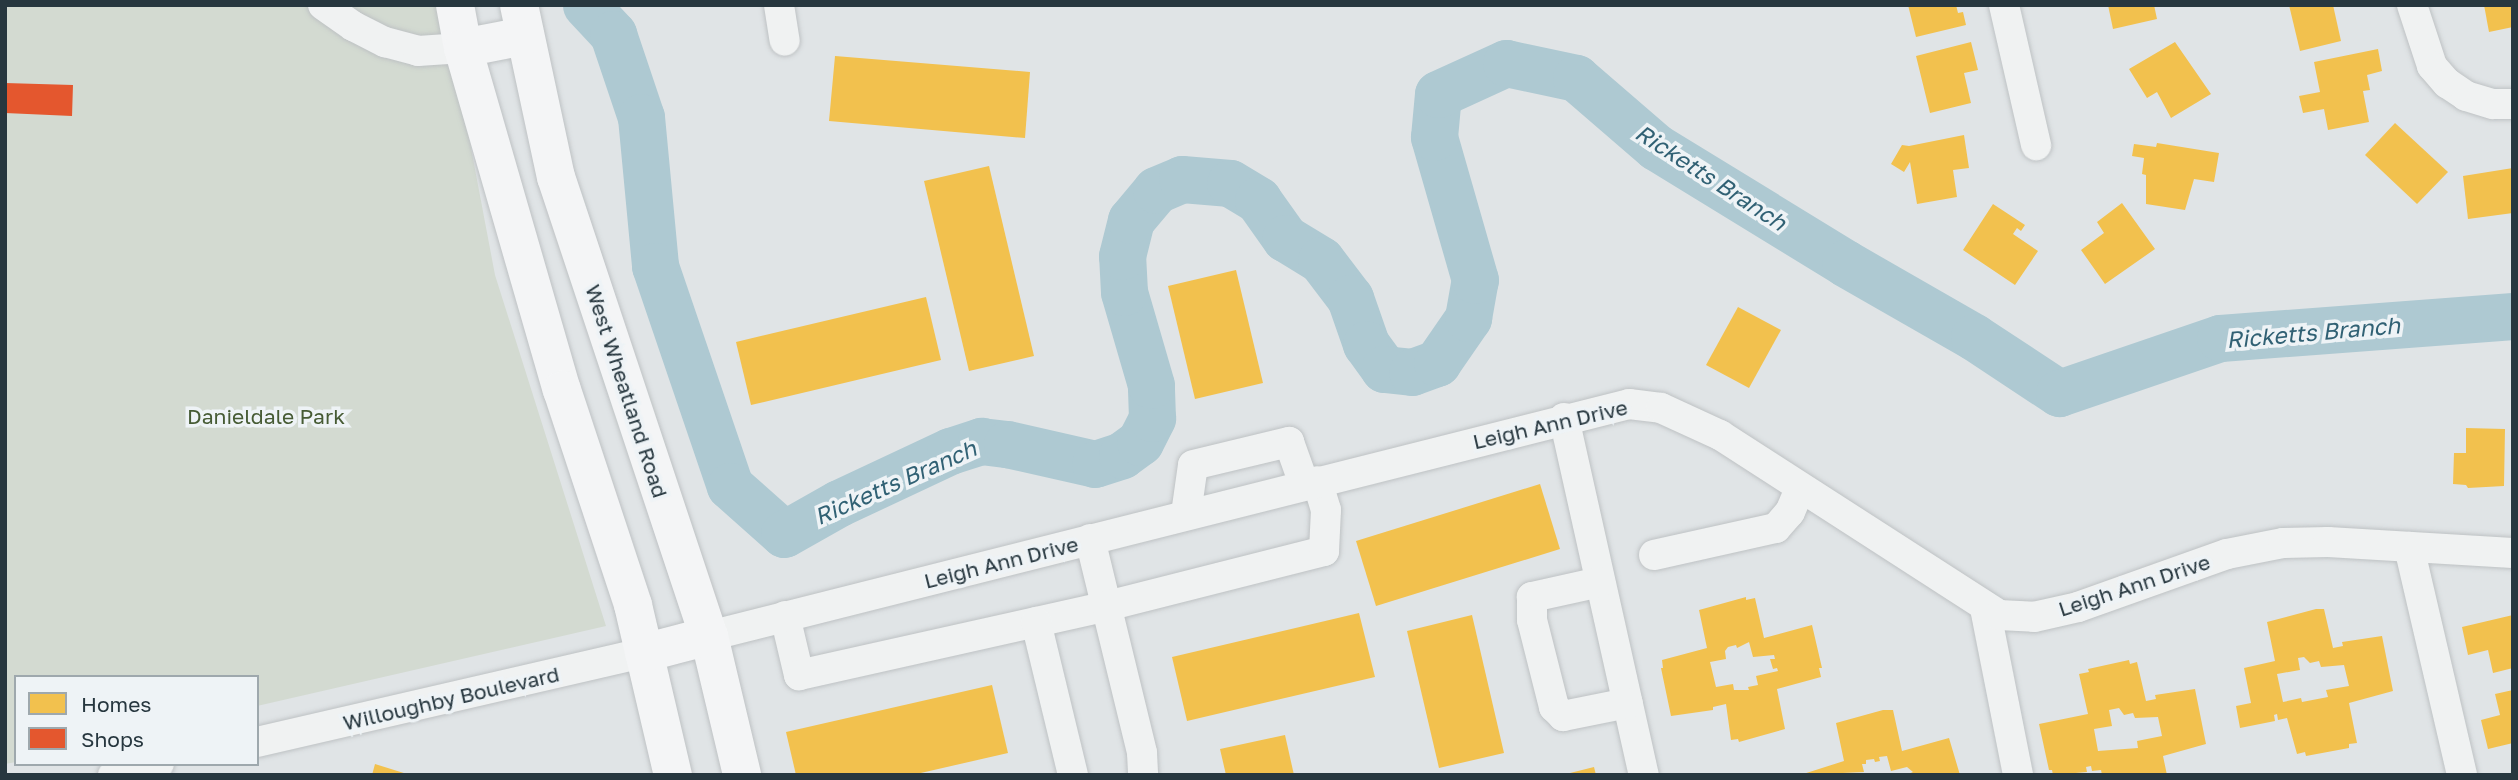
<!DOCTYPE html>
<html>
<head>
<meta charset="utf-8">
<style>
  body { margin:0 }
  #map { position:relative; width:2518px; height:780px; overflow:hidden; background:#e0e4e6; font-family:"Golos Text",sans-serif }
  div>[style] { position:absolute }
  .green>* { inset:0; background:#d3dad1 }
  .homes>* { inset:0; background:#f2c14e }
  .shops>* { inset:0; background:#e4572e }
  .river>* { height:47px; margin:-23.5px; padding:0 23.5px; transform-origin:23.5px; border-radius:23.5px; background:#aec9d2 }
  .roads { filter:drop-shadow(0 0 2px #bec2c4) drop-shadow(0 0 2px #bec2c4) }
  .minor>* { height:30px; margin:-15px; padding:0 15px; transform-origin:15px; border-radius:15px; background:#f0f2f2 }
  .major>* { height:38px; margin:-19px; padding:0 19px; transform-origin:19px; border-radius:19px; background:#f4f5f6 }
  span { translate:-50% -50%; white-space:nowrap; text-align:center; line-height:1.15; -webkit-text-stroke:7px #eef3f6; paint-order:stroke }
  .street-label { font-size:21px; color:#27373f }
  .park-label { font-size:21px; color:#465b34 }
  .water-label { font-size:23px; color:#316174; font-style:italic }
  .frame { position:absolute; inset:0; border:7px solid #27373f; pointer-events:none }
  .legend { position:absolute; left:14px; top:675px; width:245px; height:91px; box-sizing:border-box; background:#eef3f6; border:2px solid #9ea8ad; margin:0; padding:9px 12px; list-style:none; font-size:21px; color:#27373f }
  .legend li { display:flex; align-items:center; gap:14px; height:35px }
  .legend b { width:35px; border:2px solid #9ea8ad }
</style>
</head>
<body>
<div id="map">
  <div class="green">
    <div style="clip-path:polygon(5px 5px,444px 5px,495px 275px,606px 626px,257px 706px,257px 677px,16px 677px,16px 762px,5px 764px)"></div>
  </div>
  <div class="homes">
    <div style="clip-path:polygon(1908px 5px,1956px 5px,1958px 13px,1963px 12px,1966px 25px,1916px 37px)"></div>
    <div style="clip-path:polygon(2108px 5px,2154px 5px,2157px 19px,2113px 29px)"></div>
    <div style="clip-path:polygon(2289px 5px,2333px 5px,2341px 41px,2300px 51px)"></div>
    <div style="clip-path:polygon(2484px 5px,2513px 5px,2513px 27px,2489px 32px)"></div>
    <div style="clip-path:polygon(1971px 42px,1978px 70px,1964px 73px,1971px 103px,1930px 113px,1916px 56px)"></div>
    <div style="clip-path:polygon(2175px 42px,2211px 94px,2171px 118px,2157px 92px,2147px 98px,2129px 69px)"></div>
    <div style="clip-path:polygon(2378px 49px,2382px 71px,2367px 75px,2370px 90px,2363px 91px,2369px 122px,2328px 130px,2324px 109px,2303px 113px,2299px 96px,2320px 92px,2314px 62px)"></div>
    <div style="clip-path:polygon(835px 56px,1030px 72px,1025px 138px,829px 121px)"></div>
    <div style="clip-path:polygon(2395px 123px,2448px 172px,2417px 204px,2365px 155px)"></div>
    <div style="clip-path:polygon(1964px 135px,1969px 168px,1953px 170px,1957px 197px,1917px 204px,1910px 162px,1904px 172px,1891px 164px,1902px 145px,1909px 146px)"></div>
    <div style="clip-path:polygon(2157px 143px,2219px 153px,2214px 182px,2194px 179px,2185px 210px,2146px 204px,2146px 175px,2142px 174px,2144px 158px,2132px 156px,2134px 144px,2156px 147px)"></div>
    <div style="clip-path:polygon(989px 166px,1034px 356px,969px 371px,924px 181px)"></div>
    <div style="clip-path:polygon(2513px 168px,2513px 213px,2468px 219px,2463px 176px)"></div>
    <div style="clip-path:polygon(2122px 203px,2155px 249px,2105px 284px,2081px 250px,2104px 233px,2097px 222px)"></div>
    <div style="clip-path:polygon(1993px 204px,2025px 225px,2021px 231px,2017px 228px,2013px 234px,2038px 251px,2015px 285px,1963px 250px)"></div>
    <div style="clip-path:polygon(1236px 270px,1263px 383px,1195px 399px,1168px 286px)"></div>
    <div style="clip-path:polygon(926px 297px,941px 360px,751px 405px,736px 342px)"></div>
    <div style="clip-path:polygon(1738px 307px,1781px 330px,1749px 388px,1706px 365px)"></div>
    <div style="clip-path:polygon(2466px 428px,2505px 429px,2504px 486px,2468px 488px,2466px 485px,2453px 484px,2454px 453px,2466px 453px)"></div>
    <div style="clip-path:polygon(1540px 484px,1560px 549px,1376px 606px,1356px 541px)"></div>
    <div style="clip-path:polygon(evenodd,1746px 597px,1746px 600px,1755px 598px,1764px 638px,1812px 625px,1822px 668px,1819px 668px,1821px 677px,1777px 689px,1785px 729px,1739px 742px,1738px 739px,1731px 740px,1726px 704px,1713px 707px,1713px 710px,1671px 716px,1661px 668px,1663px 668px,1662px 660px,1707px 648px,1699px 610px,1746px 597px,1749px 642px,1753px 657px,1774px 655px,1775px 659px,1770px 659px,1773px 669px,1777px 668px,1778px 671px,1756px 676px,1758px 685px,1748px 687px,1749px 690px,1734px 690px,1733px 684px,1716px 687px,1710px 662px,1726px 659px,1725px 651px,1728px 647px,1736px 645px,1737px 648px,1749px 642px)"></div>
    <div style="clip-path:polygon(evenodd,2316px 609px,2324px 609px,2333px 648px,2343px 646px,2342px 642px,2382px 636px,2393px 691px,2349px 703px,2357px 743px,2349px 744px,2349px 748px,2306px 756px,2305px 752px,2297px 754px,2287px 718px,2278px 720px,2277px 714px,2274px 715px,2275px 721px,2240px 728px,2236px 706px,2251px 703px,2244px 668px,2275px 661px,2267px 622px,2316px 609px,2304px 657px,2310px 663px,2319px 661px,2321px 667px,2344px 665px,2349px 686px,2326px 690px,2328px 697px,2302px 702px,2301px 698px,2283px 702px,2277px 674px,2300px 670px,2298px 658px,2304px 657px)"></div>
    <div style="clip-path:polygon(1359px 613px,1375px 677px,1187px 721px,1172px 657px)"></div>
    <div style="clip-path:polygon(1472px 615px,1504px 753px,1439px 768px,1407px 631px)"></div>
    <div style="clip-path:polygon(2513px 615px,2513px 668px,2493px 673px,2488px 650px,2468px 655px,2462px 627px)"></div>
    <div style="clip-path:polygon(evenodd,2129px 660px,2130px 664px,2137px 662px,2146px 701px,2156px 699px,2155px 695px,2195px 689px,2206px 744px,2163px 756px,2167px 775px,2102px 775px,2101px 770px,2092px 771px,2091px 766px,2086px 767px,2087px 772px,2053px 775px,2052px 770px,2049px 770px,2039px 724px,2088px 714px,2079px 674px,2089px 672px,2088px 669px,2129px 660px,2119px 708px,2124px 715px,2133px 713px,2135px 718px,2158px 717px,2162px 736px,2137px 741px,2138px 748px,2098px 751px,2094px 729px,2112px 726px,2109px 710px,2119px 708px)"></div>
    <div style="clip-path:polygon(992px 685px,1008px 753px,912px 775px,796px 775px,786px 732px)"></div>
    <div style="clip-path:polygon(2513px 690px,2513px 743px,2488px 749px,2481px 720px,2500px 715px,2495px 694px)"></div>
    <div style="clip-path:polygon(1883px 710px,1893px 710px,1902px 751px,1949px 738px,1960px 775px,1906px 775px,1913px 772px,1907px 767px,1891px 771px,1887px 756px,1879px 757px,1880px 761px,1875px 762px,1874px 759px,1866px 760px,1866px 764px,1862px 764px,1864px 772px,1800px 775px,1844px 761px,1836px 723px)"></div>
    <div style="clip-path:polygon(1285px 735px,1294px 775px,1226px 775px,1220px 749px)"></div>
    <div style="clip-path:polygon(375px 764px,407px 774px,407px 775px,372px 775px)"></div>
    <div style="clip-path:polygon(1594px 767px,1596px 775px,1566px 775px,1566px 774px)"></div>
  </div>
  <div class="shops">
    <div style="clip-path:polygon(5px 83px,73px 85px,72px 116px,5px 113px)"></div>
  </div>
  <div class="river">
    <div style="left:586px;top:5px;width:40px;rotate:47deg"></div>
    <div style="left:613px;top:34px;width:88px;rotate:71.4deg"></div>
    <div style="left:641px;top:117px;width:150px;rotate:84.6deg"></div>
    <div style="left:655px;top:266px;width:232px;rotate:71.2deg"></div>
    <div style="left:730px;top:486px;width:72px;rotate:41.6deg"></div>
    <div style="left:784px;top:534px;width:63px;rotate:-29.4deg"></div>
    <div style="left:839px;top:503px;width:123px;rotate:-25.1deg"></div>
    <div style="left:950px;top:451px;width:33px;rotate:-18deg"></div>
    <div style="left:981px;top:441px;width:26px;rotate:7deg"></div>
    <div style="left:1007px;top:444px;width:90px;rotate:12.8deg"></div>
    <div style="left:1095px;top:464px;width:28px;rotate:-18deg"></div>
    <div style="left:1122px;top:455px;width:22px;rotate:-36deg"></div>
    <div style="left:1140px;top:442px;width:27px;rotate:-63deg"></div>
    <div style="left:1152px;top:418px;width:33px;rotate:-92deg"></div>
    <div style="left:1151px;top:385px;width:97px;rotate:-106.2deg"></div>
    <div style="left:1124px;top:292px;width:36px;rotate:-93deg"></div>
    <div style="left:1122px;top:256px;width:37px;rotate:-76deg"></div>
    <div style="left:1131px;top:220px;width:39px;rotate:-50deg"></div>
    <div style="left:1156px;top:190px;width:28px;rotate:-23deg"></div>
    <div style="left:1182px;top:179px;width:48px;rotate:4.8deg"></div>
    <div style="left:1230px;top:183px;width:33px;rotate:31deg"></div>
    <div style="left:1258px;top:200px;width:47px;rotate:54.6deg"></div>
    <div style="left:1285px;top:238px;width:42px;rotate:31.4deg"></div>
    <div style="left:1321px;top:260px;width:48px;rotate:52.7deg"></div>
    <div style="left:1350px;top:298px;width:49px;rotate:70.8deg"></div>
    <div style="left:1366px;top:344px;width:31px;rotate:54deg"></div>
    <div style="left:1384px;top:369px;width:28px;rotate:6deg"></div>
    <div style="left:1412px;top:372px;width:27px;rotate:-20deg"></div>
    <div style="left:1437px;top:363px;width:55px;rotate:-55.4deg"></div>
    <div style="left:1468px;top:318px;width:39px;rotate:-80deg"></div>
    <div style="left:1475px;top:280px;width:149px;rotate:-106deg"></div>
    <div style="left:1434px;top:137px;width:43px;rotate:-84.7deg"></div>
    <div style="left:1438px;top:94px;width:75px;rotate:-24.5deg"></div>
    <div style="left:1506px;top:63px;width:72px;rotate:12.1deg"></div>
    <div style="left:1576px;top:78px;width:106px;rotate:40.8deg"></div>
    <div style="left:1656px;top:147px;width:222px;rotate:31.5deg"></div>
    <div style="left:1845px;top:263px;width:149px;rotate:29.8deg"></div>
    <div style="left:1974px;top:337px;width:102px;rotate:33.4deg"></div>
    <div style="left:2059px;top:393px;width:170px;rotate:-18.9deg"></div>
    <div style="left:2220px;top:338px;width:294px;rotate:-4.3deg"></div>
  </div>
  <div class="roads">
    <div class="minor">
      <div style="left:323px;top:5px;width:37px;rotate:35deg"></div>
      <div style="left:353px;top:26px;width:36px;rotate:27deg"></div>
      <div style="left:385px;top:42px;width:34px;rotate:15deg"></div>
      <div style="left:418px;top:51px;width:45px;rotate:-3.8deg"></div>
      <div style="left:779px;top:5px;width:36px;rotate:81deg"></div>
      <div style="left:2004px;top:5px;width:144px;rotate:77.1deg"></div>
      <div style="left:2412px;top:5px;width:64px;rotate:71.8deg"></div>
      <div style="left:2432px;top:66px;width:23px;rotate:49deg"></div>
      <div style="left:2447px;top:83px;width:23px;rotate:34deg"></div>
      <div style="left:2466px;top:96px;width:28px;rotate:17deg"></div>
      <div style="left:2493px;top:104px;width:20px"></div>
      <div style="left:1564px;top:418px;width:366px;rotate:77.4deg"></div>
      <div style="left:1186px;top:514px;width:49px;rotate:-81.9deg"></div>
      <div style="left:1193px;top:465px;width:99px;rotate:-13.5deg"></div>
      <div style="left:1289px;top:442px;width:45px;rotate:70.3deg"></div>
      <div style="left:1090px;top:539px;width:220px;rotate:76.3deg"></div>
      <div style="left:1142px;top:753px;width:22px;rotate:87deg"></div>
      <div style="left:2409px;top:547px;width:234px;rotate:76.9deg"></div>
      <div style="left:1654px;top:555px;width:125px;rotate:-12.5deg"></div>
      <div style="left:1776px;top:528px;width:21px;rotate:-49deg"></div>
      <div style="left:1790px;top:512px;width:25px;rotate:-67deg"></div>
      <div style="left:1600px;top:582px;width:70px;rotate:167.6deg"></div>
      <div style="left:1532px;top:597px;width:23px;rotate:90deg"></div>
      <div style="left:1532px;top:620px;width:90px;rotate:75.8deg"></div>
      <div style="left:1554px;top:707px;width:13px;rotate:45deg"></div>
      <div style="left:1563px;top:716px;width:66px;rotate:-11.3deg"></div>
      <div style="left:1985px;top:608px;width:170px;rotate:78.8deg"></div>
      <div style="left:785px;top:616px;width:61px;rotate:76.7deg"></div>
      <div style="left:799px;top:675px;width:316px;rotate:-12.6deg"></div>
      <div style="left:1107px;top:606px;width:224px;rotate:-14.2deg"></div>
      <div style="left:1324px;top:551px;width:41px;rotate:-87.2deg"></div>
      <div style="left:1326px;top:510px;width:30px;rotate:-107deg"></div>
      <div style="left:1036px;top:622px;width:157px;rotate:76.4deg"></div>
      <div style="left:709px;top:636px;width:949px;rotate:-14.15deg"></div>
      <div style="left:1629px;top:404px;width:32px;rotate:7deg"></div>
      <div style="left:1661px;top:408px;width:65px;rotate:24.6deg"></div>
      <div style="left:1720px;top:435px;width:332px;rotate:32.8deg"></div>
      <div style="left:1999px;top:615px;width:35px;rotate:3deg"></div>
      <div style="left:2034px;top:617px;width:45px;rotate:-12.8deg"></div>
      <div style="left:2078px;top:607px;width:158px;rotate:-19.6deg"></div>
      <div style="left:2227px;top:554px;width:57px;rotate:-11.1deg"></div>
      <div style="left:2283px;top:543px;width:45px;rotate:-1.3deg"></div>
      <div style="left:2328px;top:542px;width:185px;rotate:3.4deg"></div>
      <div style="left:257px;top:742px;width:397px;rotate:-13deg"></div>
      <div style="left:113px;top:775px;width:47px;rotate:-13.4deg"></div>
    </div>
    <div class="major">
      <div style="left:455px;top:5px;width:44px;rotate:79.5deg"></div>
      <div style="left:463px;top:48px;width:356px;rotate:73.9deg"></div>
      <div style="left:562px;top:390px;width:226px;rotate:71.7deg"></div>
      <div style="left:633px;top:605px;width:175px;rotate:76.8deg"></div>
      <div style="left:519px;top:5px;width:176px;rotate:77.9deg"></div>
      <div style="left:556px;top:177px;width:484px;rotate:71.6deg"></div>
      <div style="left:709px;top:636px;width:143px;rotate:76.6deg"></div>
      <div style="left:463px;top:48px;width:62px;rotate:-11.1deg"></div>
      <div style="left:644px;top:653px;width:67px;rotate:-14.7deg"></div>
    </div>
  </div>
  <div class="street-label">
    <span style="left:627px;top:391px;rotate:72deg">West Wheatland Road</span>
    <span style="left:1550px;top:424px;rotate:-13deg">Leigh Ann Drive</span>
    <span style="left:1001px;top:562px;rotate:-14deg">Leigh Ann Drive</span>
    <span style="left:2134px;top:585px;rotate:-18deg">Leigh Ann Drive</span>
    <span style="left:451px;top:698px;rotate:-13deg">Willoughby Boulevard</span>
  </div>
  <div class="park-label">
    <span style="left:266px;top:416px">Danieldale Park</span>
  </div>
  <div class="water-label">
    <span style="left:1711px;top:177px;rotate:33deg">Ricketts Branch</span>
    <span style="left:2313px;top:332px;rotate:-5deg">Ricketts Branch</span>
    <span style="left:895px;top:482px;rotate:-24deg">Ricketts Branch</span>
  </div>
  <div class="frame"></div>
  <ul class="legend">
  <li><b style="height:19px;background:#f2c14e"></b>Homes</li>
  <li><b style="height:19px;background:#e4572e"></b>Shops</li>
  </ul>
</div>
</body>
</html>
